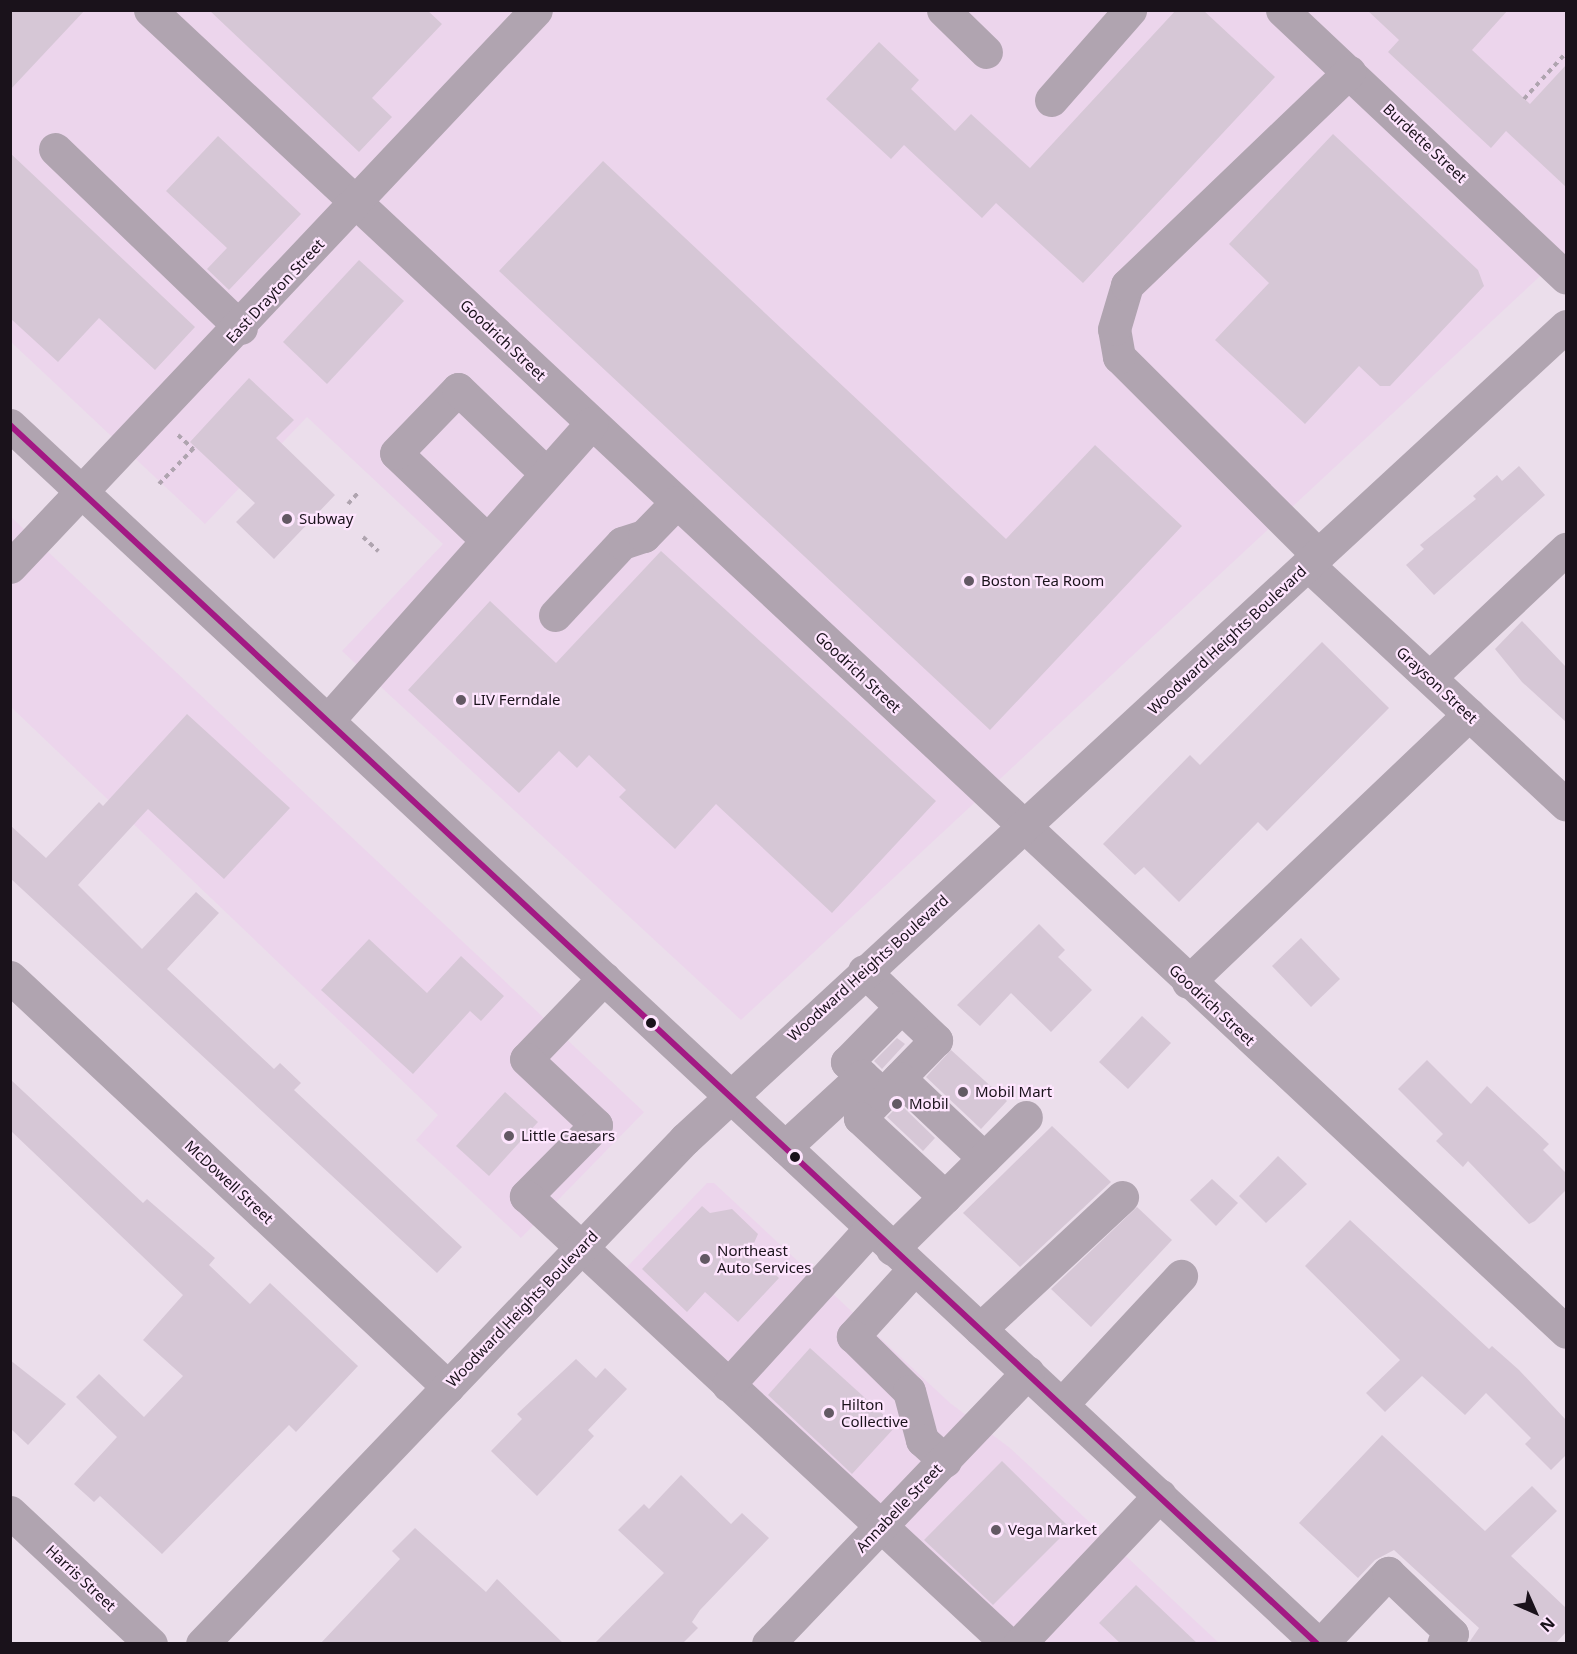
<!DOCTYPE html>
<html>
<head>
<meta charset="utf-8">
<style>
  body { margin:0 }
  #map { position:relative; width:1577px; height:1654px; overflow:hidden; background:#ebdeeb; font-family:"Noto Sans",sans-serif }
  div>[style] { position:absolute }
  .built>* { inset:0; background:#ecd5ec }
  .building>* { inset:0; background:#d6c7d6 }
  .path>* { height:4px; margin-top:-2px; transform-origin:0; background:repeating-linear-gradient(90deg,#afa4af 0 4.5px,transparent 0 9px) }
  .minor>* { height:33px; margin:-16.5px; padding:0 16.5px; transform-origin:16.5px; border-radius:16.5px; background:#b0a4b0 }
  .bus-1>* { height:6px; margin:-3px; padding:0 3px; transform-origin:3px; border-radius:3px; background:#a31984 }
  .dots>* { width:16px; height:16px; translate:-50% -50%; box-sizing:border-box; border:3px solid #fee5fe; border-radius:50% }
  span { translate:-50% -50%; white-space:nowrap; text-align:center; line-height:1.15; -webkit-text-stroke:4.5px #fee5fe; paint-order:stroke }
  .street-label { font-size:15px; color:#1a121b }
  .poi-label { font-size:15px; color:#1a121b }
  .left { translate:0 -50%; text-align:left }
  .frame { position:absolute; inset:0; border:12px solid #1a121b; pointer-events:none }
  .north { position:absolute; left:1505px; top:1582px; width:60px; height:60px; -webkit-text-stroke:4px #fee5fe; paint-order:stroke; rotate:135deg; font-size:16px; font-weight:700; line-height:24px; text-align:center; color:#1a121b }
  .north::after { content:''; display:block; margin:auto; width:21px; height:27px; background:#1a121b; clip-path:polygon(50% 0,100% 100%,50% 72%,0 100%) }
</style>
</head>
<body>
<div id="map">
  <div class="built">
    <div style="clip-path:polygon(10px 11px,1566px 11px,1566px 252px,741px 1020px,342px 651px,443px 544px,307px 417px,205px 524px,11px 342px)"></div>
    <div style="clip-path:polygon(10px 516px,644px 1112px,521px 1238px,416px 1140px,438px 1115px,11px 707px)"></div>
    <div style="clip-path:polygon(707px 1183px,714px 1183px,950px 1403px,1010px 1448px,1219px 1643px,992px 1643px,607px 1288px)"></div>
  </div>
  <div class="building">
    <div style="clip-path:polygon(10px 10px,85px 10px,10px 90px)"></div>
    <div style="clip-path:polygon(209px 10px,427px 10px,442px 24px,372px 98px,392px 117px,359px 152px)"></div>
    <div style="clip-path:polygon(1176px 10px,1203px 10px,1275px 77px,1083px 283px,996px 203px,982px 218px,904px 145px,891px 159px,826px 99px,879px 42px,919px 80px,911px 89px,955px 131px,971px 114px,1030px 168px)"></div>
    <div style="clip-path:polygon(1367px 10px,1508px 10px,1472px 50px,1530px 104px,1566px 65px,1566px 187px,1506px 131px,1491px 148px,1388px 52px,1399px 40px)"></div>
    <div style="clip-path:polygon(1333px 134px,1478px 270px,1484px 286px,1390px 386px,1380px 386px,1359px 366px,1305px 424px,1215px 340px,1269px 283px,1229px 244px)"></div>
    <div style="clip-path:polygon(218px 136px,301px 214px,229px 290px,207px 269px,227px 248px,166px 191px)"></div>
    <div style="clip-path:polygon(10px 153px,195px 327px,155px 370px,99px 318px,58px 362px,10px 318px)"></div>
    <div style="clip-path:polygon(603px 161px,1006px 539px,1095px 445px,1182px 526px,990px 730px,499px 271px)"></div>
    <div style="clip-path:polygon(359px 260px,404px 301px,327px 384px,283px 342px)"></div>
    <div style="clip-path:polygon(249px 378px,294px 420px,276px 438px,335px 495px,274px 559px,236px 522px,255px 503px,190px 442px)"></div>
    <div style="clip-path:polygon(1519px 466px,1545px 495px,1434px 595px,1406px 565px,1424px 549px,1420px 545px,1476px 499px,1473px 496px,1497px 475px,1502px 481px)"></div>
    <div style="clip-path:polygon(661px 551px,936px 801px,832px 913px,716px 804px,675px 849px,619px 797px,626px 790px,589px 755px,577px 768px,559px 751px,519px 793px,408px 690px,490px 601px,556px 663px)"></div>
    <div style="clip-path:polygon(1522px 621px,1566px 667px,1566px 722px,1522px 682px,1495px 649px)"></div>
    <div style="clip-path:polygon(1322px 642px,1389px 708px,1267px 831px,1258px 822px,1179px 902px,1144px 867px,1135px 875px,1103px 844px,1190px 755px,1200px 765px)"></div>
    <div style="clip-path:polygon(187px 714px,290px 808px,224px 879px,148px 809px,78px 885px,142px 949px,196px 892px,219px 913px,167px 969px,274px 1069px,280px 1063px,301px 1083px,294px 1090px,462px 1247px,437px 1273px,10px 878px,10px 825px,46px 858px,99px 802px,103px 806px)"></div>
    <div style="clip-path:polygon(1039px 924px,1065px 950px,1058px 957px,1092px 990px,1051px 1032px,1011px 993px,980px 1026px,957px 1005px)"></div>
    <div style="clip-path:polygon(1301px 938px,1340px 979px,1311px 1007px,1272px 966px)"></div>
    <div style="clip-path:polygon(369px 939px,427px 993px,461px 956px,504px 996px,481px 1021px,470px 1011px,413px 1074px,321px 990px)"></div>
    <div style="clip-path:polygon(1142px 1016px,1171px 1043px,1128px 1089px,1099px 1062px)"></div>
    <div style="clip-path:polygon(897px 1038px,905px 1044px,882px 1069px,874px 1061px)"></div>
    <div style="clip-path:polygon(951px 1050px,1007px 1101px,981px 1129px,926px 1077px)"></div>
    <div style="clip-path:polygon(1427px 1060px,1471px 1104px,1487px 1086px,1549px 1144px,1543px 1150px,1566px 1173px,1566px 1190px,1535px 1221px,1529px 1224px,1468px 1161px,1463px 1167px,1436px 1141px,1443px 1134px,1398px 1089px)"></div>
    <div style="clip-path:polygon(10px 1079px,143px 1203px,147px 1199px,215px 1258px,209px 1265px,250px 1304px,270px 1283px,358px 1366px,296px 1432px,289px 1425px,162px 1554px,100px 1496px,94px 1502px,74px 1484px,117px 1437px,76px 1397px,99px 1374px,144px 1417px,183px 1376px,143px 1340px,183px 1295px,10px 1130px)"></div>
    <div style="clip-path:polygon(505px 1092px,538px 1122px,489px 1176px,456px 1146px)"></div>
    <div style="clip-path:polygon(900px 1104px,935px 1138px,923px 1151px,887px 1117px)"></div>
    <div style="clip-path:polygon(1052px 1126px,1111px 1182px,1020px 1267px,963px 1213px)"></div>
    <div style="clip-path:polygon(1278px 1156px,1307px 1184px,1266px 1223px,1239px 1196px)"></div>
    <div style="clip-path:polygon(1212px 1179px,1238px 1203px,1216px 1226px,1190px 1200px)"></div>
    <div style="clip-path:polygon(702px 1206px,710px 1213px,732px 1209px,758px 1234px,750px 1252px,779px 1278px,738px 1322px,705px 1292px,687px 1312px,642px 1269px)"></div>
    <div style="clip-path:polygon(1137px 1207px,1172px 1240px,1091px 1327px,1051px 1289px)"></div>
    <div style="clip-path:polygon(1350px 1220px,1489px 1349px,1492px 1346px,1519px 1370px,1566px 1420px,1566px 1455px,1551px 1470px,1525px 1444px,1531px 1438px,1486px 1393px,1465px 1415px,1422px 1376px,1385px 1412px,1366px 1393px,1400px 1360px,1305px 1266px)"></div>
    <div style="clip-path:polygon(810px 1348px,896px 1426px,852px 1474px,768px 1395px)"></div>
    <div style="clip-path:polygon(576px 1359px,596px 1378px,605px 1368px,627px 1389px,588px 1430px,594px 1436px,537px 1496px,491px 1451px,522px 1419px,517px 1414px)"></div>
    <div style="clip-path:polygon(10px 1360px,66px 1404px,28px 1445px,10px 1428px)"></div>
    <div style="clip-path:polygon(1382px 1435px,1485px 1531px,1532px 1486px,1557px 1511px,1511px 1556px,1566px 1608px,1566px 1632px,1555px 1644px,1468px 1644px,1479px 1628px,1394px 1550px,1375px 1560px,1358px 1578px,1299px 1523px)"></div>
    <div style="clip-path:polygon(1002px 1461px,1070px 1528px,993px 1605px,924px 1540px)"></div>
    <div style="clip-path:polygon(681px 1475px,731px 1524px,742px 1513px,769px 1538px,700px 1610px,692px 1622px,698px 1628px,682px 1644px,594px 1644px,664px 1573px,618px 1530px,644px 1504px,649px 1509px)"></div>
    <div style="clip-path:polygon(415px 1528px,486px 1592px,497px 1579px,564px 1644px,320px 1644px,400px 1559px,392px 1551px)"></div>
    <div style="clip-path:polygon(1136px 1585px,1198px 1644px,1121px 1644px,1099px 1623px)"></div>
  </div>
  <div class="path">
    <div style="left:1524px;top:99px;width:62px;rotate:-47.6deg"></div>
    <div style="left:178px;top:435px;width:21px;rotate:43deg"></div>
    <div style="left:159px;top:484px;width:52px;rotate:-45.8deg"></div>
    <div style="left:348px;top:504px;width:15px;rotate:-48deg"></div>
    <div style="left:363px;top:537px;width:21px;rotate:43deg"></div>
  </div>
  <div class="minor">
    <div style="left:150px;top:10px;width:1937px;rotate:43.03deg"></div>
    <div style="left:943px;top:10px;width:60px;rotate:44.3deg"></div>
    <div style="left:1282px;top:10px;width:390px;rotate:43.3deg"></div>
    <div style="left:1051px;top:100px;width:120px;rotate:-48.7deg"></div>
    <div style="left:55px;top:149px;width:258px;rotate:43.9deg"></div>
    <div style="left:10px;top:425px;width:1788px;rotate:42.98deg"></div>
    <div style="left:486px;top:539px;width:124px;rotate:-136.3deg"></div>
    <div style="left:396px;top:453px;width:89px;rotate:-45.9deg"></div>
    <div style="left:458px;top:389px;width:122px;rotate:43.7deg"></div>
    <div style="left:1318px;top:555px;width:281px;rotate:-135.1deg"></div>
    <div style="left:1119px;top:357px;width:28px;rotate:-100deg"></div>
    <div style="left:1114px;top:329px;width:46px;rotate:-73.5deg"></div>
    <div style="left:1127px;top:285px;width:308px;rotate:-43.8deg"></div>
    <div style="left:1308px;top:565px;width:352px;rotate:42.9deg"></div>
    <div style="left:10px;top:567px;width:766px;rotate:-46.64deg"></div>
    <div style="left:555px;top:615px;width:98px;rotate:-47.1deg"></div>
    <div style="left:622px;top:543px;width:23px;rotate:-18deg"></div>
    <div style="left:644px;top:536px;width:47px;rotate:-45.9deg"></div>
    <div style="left:1430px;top:677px;width:187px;rotate:-43.3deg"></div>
    <div style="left:328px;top:720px;width:397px;rotate:-48.4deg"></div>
    <div style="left:864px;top:971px;width:100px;rotate:43.8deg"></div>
    <div style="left:936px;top:1040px;width:109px;rotate:134.3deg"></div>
    <div style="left:860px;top:1118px;width:116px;rotate:42.9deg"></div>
    <div style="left:10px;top:977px;width:600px;rotate:43.11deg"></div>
    <div style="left:604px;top:978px;width:112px;rotate:133.9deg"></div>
    <div style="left:526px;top:1059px;width:96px;rotate:43.3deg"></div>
    <div style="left:596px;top:1125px;width:100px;rotate:134.6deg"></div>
    <div style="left:526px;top:1196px;width:658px;rotate:42.91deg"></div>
    <div style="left:1188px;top:982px;width:388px;rotate:-43.6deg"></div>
    <div style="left:899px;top:1078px;width:117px;rotate:43.3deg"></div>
    <div style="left:883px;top:1095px;width:49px;rotate:-137.5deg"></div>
    <div style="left:847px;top:1062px;width:77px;rotate:-45.5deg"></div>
    <div style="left:785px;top:1147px;width:105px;rotate:-42.7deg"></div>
    <div style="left:892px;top:1249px;width:188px;rotate:-44.6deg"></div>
    <div style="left:914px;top:1269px;width:91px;rotate:132.3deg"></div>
    <div style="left:853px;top:1336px;width:78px;rotate:44.5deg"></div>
    <div style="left:909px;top:1391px;width:51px;rotate:75.1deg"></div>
    <div style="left:922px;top:1440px;width:31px;rotate:42deg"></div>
    <div style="left:980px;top:1329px;width:194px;rotate:-42.9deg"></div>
    <div style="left:728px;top:1385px;width:211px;rotate:-47.7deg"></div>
    <div style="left:1062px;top:1404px;width:175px;rotate:-47.1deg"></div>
    <div style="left:10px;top:1512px;width:193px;rotate:43.1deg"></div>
    <div style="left:202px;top:1644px;width:699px;rotate:-46.28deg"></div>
    <div style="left:685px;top:1139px;width:1199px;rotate:-42.7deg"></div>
    <div style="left:768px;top:1644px;width:376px;rotate:-46.3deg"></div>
    <div style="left:1019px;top:1644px;width:205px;rotate:-46.6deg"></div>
    <div style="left:1321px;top:1644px;width:98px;rotate:-46.7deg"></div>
    <div style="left:1388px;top:1573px;width:88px;rotate:43.6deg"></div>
    <div style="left:1452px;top:1634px;width:13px;rotate:132deg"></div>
  </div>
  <div class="bus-1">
    <div style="left:10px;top:425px;width:1787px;rotate:43deg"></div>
  </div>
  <div class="dots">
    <div style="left:287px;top:519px;background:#635964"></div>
    <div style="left:969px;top:581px;background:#635964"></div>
    <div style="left:461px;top:700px;background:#635964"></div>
    <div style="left:651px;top:1023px;background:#1a121b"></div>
    <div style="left:963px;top:1092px;background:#635964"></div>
    <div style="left:897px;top:1104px;background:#635964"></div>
    <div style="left:509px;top:1136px;background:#635964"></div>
    <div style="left:795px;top:1157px;background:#1a121b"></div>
    <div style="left:705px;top:1259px;background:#635964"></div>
    <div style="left:829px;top:1413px;background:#635964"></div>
    <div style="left:996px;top:1530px;background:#635964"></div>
  </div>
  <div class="street-label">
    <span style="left:1425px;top:143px;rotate:43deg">Burdette Street</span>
    <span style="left:275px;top:291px;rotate:-47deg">East Drayton Street</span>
    <span style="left:503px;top:340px;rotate:43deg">Goodrich Street</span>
    <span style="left:1227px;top:640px;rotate:-43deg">Woodward Heights Boulevard</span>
    <span style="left:858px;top:672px;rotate:43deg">Goodrich Street</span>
    <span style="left:1437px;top:685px;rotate:43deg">Grayson Street</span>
    <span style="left:868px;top:968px;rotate:-42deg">Woodward Heights Boulevard</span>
    <span style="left:1212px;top:1005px;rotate:43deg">Goodrich Street</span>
    <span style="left:229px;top:1182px;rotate:43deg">McDowell Street</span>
    <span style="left:522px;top:1309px;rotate:-46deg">Woodward Heights Boulevard</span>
    <span style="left:899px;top:1508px;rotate:-46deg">Annabelle Street</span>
    <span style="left:81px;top:1578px;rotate:43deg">Harris Street</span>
  </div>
  <div class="poi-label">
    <span class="left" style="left:299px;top:519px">Subway</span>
    <span class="left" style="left:981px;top:581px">Boston Tea Room</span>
    <span class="left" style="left:473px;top:700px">LIV Ferndale</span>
    <span class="left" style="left:975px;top:1092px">Mobil Mart</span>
    <span class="left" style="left:909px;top:1104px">Mobil</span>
    <span class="left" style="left:521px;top:1136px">Little Caesars</span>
    <span class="left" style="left:717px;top:1259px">Northeast<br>Auto Services</span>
    <span class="left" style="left:841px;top:1413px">Hilton<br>Collective</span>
    <span class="left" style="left:1008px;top:1530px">Vega Market</span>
  </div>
  <div class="frame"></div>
  <div class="north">N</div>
</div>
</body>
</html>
